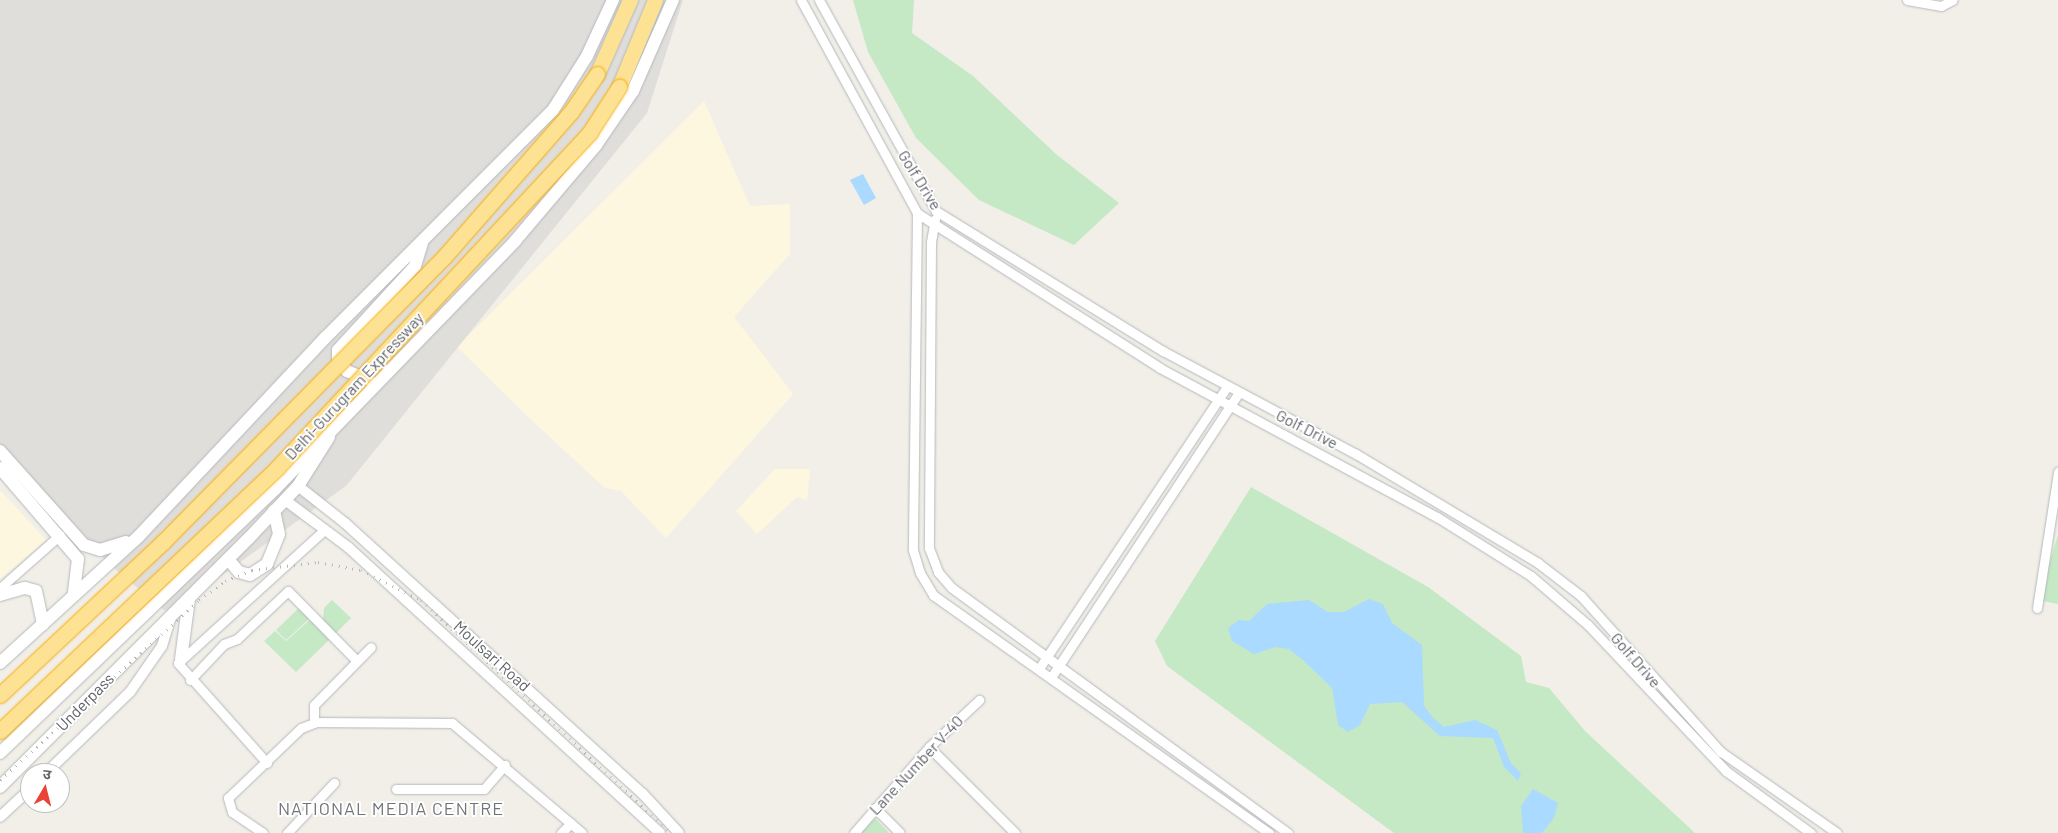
<!DOCTYPE html>
<html>
<head>
<meta charset="utf-8">
<style>
  body { margin:0 }
  #map { position:relative; width:2058px; height:833px; overflow:hidden; background:#f1efe8; font-family:Barlow,"Noto Sans Devanagari",sans-serif }
  div>[style] { position:absolute }
  .commercial>* { inset:0; background:#fef7e0 }
  .industrial>* { inset:0; background:#e0deda }
  .green>* { inset:0; background:#c5e8c5 }
  .water>* { inset:0; background:#aadaff }
  .roads { filter:drop-shadow(0 0 1px #b5b8bc) drop-shadow(0 0 1px #b5b8bc) }
  .minor>* { height:9px; margin:-4.5px; padding:0 4.5px; transform-origin:4.5px; border-radius:4.5px; background:#fff }
  .tertiary>* { height:10px; margin:-5px; padding:0 5px; transform-origin:5px; border-radius:5px; background:#fff }
  .secondary>* { height:12px; margin:-6px; padding:0 6px; transform-origin:6px; border-radius:6px; background:#fff }
  .motorway>* { height:15px; margin:-7.5px; padding:0 7.5px; transform-origin:7.5px; border-radius:7.5px; background:#fde293 }
  .rail>* { height:2.5px; margin-top:-1.25px; transform-origin:0; background:repeating-linear-gradient(90deg,#b6b7b8 0 1px,transparent 0 7px) }
  .bridges { filter:drop-shadow(0 0 1px #f9ab00) drop-shadow(0 0 1px #f9ab00) }
  .motorway-bridge>* { height:15px; margin:-7.5px; padding:0 7.5px; transform-origin:7.5px; border-radius:7.5px; background:#fde293 }
  span { translate:-50% -50%; white-space:nowrap; text-align:center; line-height:1.15; -webkit-text-stroke:4px #fff; paint-order:stroke }
  .street-label { font-size:16px; color:#5f6368 }
  .neighbourhood-label { font-size:18px; color:#70757a; letter-spacing:1px }
  .north { position:absolute; left:20px; top:763px; width:50px; height:50px; box-sizing:border-box; background:#fff; border:1px solid #bfc1c3; border-radius:50%; rotate:8deg; font-size:14px; font-weight:700; line-height:20px; text-align:center; color:#5f6368 }
  .north::after { content:''; display:block; margin:auto; width:18px; height:22px; background:#ea4335; clip-path:polygon(50% 0,100% 100%,50% 72%,0 100%) }
</style>
</head>
<body>
<div id="map">
  <div class="commercial">
    <div style="clip-path:polygon(704px 101px,750px 206px,790px 204px,790px 254px,734px 317px,793px 394px,666px 538px,621px 491px,605px 488px,525px 414px,457px 347px)"></div>
    <div style="clip-path:polygon(775px 469px,810px 469px,807px 500px,797px 497px,757px 534px,736px 511px)"></div>
    <div style="clip-path:polygon(0 490px,46px 540px,0 579px)"></div>
  </div>
  <div class="industrial">
    <div style="clip-path:polygon(0 0,683px 0,647px 113px,346px 486px,189px 599px,165px 611px,108px 563px,0 444px)"></div>
  </div>
  <div class="green">
    <div style="clip-path:polygon(853px 0,914px 0,912px 33px,973px 76px,1057px 155px,1119px 203px,1074px 245px,979px 200px,916px 138px,868px 52px)"></div>
    <div style="clip-path:polygon(1251px 487px,1428px 587px,1521px 656px,1526px 682px,1549px 688px,1585px 731px,1695px 833px,1394px 833px,1167px 666px,1155px 641px)"></div>
    <div style="clip-path:polygon(2058px 535px,2058px 604px,2038px 600px)"></div>
    <div style="clip-path:polygon(332px 600px,351px 618px,334px 635px,323px 623px,324px 608px)"></div>
    <div style="clip-path:polygon(300px 607px,310px 618px,286px 640px,276px 630px)"></div>
    <div style="clip-path:polygon(312px 618px,331px 638px,296px 672px,264px 641px,275px 631px,286px 641px)"></div>
    <div style="clip-path:polygon(875px 818px,889px 833px,861px 833px)"></div>
  </div>
  <div class="water">
    <div style="clip-path:polygon(863px 174px,876px 198px,864px 205px,850px 180px)"></div>
    <div style="clip-path:polygon(1369px 599px,1383px 604px,1392px 623px,1422px 645px,1424px 706px,1433px 718px,1444px 727px,1475px 720px,1497px 730px,1511px 763px,1521px 773px,1518px 781px,1504px 767px,1493px 738px,1440px 736px,1402px 702px,1370px 704px,1360px 725px,1348px 732px,1338px 725px,1332px 688px,1304px 661px,1289px 649px,1276px 647px,1254px 654px,1232px 641px,1228px 628px,1239px 620px,1249px 621px,1267px 604px,1309px 600px,1328px 612px,1344px 612px)"></div>
    <div style="clip-path:polygon(1533px 789px,1558px 803px,1554px 818px,1542px 833px,1523px 833px,1521px 806px)"></div>
  </div>
  <div class="roads">
    <div class="minor">
      <div style="left:801px;top:0;width:243px;rotate:61.4deg"></div>
      <div style="left:917px;top:213px;width:288px;rotate:32.5deg"></div>
      <div style="left:1160px;top:368px;width:315px;rotate:28.3deg"></div>
      <div style="left:1437px;top:517px;width:111px;rotate:32.1deg"></div>
      <div style="left:1531px;top:576px;width:75px;rotate:40.7deg"></div>
      <div style="left:1588px;top:625px;width:201px;rotate:46.6deg"></div>
      <div style="left:1726px;top:771px;width:105px;rotate:36.1deg"></div>
      <div style="left:819px;top:0;width:241px;rotate:61deg"></div>
      <div style="left:936px;top:211px;width:267px;rotate:31.7deg"></div>
      <div style="left:1163px;top:351px;width:219px;rotate:28.1deg"></div>
      <div style="left:1356px;top:454px;width:212px;rotate:30.9deg"></div>
      <div style="left:1538px;top:563px;width:54px;rotate:37.5deg"></div>
      <div style="left:1581px;top:596px;width:210px;rotate:48.1deg"></div>
      <div style="left:1721px;top:752px;width:141px;rotate:34.9deg"></div>
      <div style="left:1907px;top:0;width:35px;rotate:10deg"></div>
      <div style="left:1941px;top:6px;width:13px;rotate:-27deg"></div>
      <div style="left:917px;top:213px;width:337px;rotate:90.7deg"></div>
      <div style="left:913px;top:550px;width:24px;rotate:73deg"></div>
      <div style="left:920px;top:573px;width:26px;rotate:59deg"></div>
      <div style="left:933px;top:595px;width:412px;rotate:35.3deg"></div>
      <div style="left:935px;top:219px;width:23px;rotate:100deg"></div>
      <div style="left:931px;top:242px;width:306px;rotate:90.4deg"></div>
      <div style="left:929px;top:548px;width:26px;rotate:69deg"></div>
      <div style="left:938px;top:572px;width:21px;rotate:49deg"></div>
      <div style="left:952px;top:588px;width:416px;rotate:36.1deg"></div>
      <div style="left:0;top:588px;width:80px;rotate:-41.5deg"></div>
      <div style="left:2037px;top:608px;width:138px;rotate:-81.2deg"></div>
      <div style="left:1040px;top:667px;width:335px;rotate:-56.3deg"></div>
      <div style="left:1052px;top:676px;width:338px;rotate:-56.6deg"></div>
      <div style="left:190px;top:680px;width:50px;rotate:-46.6deg"></div>
      <div style="left:224px;top:644px;width:14px;rotate:-21deg"></div>
      <div style="left:237px;top:639px;width:70px;rotate:-43.3deg"></div>
      <div style="left:288px;top:591px;width:98px;rotate:45.4deg"></div>
      <div style="left:314px;top:723px;width:18px;rotate:-90deg"></div>
      <div style="left:314px;top:705px;width:81px;rotate:-45.5deg"></div>
      <div style="left:929px;top:747px;width:122px;rotate:45deg"></div>
      <div style="left:267px;top:763px;width:134px;rotate:-131.7deg"></div>
      <div style="left:178px;top:663px;width:197px;rotate:-42.3deg"></div>
      <div style="left:396px;top:789px;width:88px"></div>
      <div style="left:484px;top:789px;width:32px;rotate:-49deg"></div>
      <div style="left:875px;top:808px;width:35px;rotate:45deg"></div>
      <div style="left:263px;top:833px;width:37px;rotate:-146deg"></div>
      <div style="left:232px;top:812px;width:15px;rotate:-106deg"></div>
      <div style="left:228px;top:798px;width:101px;rotate:-43.8deg"></div>
      <div style="left:301px;top:728px;width:17px;rotate:-21deg"></div>
      <div style="left:317px;top:722px;width:135px;rotate:0.4deg"></div>
      <div style="left:452px;top:723px;width:170px;rotate:40.2deg"></div>
      <div style="left:287px;top:833px;width:69px;rotate:-46.8deg"></div>
      <div style="left:561px;top:833px;width:14px;rotate:-45deg"></div>
      <div style="left:854px;top:833px;width:114px;rotate:-48.9deg"></div>
      <div style="left:929px;top:747px;width:69px;rotate:-43.2deg"></div>
    </div>
    <div class="tertiary">
      <div style="left:298px;top:486px;width:60px;rotate:38.2deg"></div>
      <div style="left:345px;top:523px;width:401px;rotate:42.3deg"></div>
      <div style="left:642px;top:793px;width:54px;rotate:47.2deg"></div>
      <div style="left:285px;top:500px;width:79px;rotate:36.7deg"></div>
      <div style="left:348px;top:547px;width:423px;rotate:42.5deg"></div>
      <div style="left:46px;top:773px;width:117px;rotate:-44deg"></div>
      <div style="left:130px;top:692px;width:56px;rotate:-55.2deg"></div>
      <div style="left:162px;top:646px;width:30px;rotate:-73deg"></div>
      <div style="left:0;top:817px;width:41px;rotate:-43deg"></div>
    </div>
    <div class="secondary">
      <div style="left:369px;top:380px;width:24px;rotate:-158deg"></div>
      <div style="left:347px;top:371px;width:15px;rotate:-127deg"></div>
      <div style="left:338px;top:359px;width:9px;rotate:-90deg"></div>
      <div style="left:338px;top:350px;width:114px;rotate:-47.5deg"></div>
      <div style="left:415px;top:266px;width:24px;rotate:-73deg"></div>
      <div style="left:0;top:451px;width:126px;rotate:48.2deg"></div>
      <div style="left:84px;top:545px;width:17px;rotate:17deg"></div>
      <div style="left:100px;top:550px;width:27px;rotate:-17deg"></div>
      <div style="left:0;top:468px;width:120px;rotate:49.4deg"></div>
      <div style="left:78px;top:559px;width:35px;rotate:97deg"></div>
      <div style="left:228px;top:559px;width:17px;rotate:50deg"></div>
      <div style="left:239px;top:572px;width:11px;rotate:15deg"></div>
      <div style="left:250px;top:575px;width:20px;rotate:-33deg"></div>
      <div style="left:267px;top:564px;width:32px;rotate:-68deg"></div>
      <div style="left:279px;top:534px;width:24px;rotate:-102deg"></div>
      <div style="left:0;top:595px;width:26px;rotate:-16deg"></div>
      <div style="left:25px;top:588px;width:11px;rotate:15deg"></div>
      <div style="left:36px;top:591px;width:34px;rotate:78deg"></div>
      <div style="left:181px;top:659px;width:61px;rotate:-82.4deg"></div>
      <div style="left:0;top:663px;width:188px;rotate:-42.4deg"></div>
      <div style="left:139px;top:536px;width:272px;rotate:-46.8deg"></div>
      <div style="left:325px;top:338px;width:322px;rotate:-45deg"></div>
      <div style="left:553px;top:110px;width:64px;rotate:-57.8deg"></div>
      <div style="left:587px;top:56px;width:62px;rotate:-65.1deg"></div>
      <div style="left:0;top:753px;width:381px;rotate:-43.8deg"></div>
      <div style="left:275px;top:489px;width:345px;rotate:-45.9deg"></div>
      <div style="left:515px;top:241px;width:126px;rotate:-49.8deg"></div>
      <div style="left:596px;top:145px;width:65px;rotate:-55.6deg"></div>
      <div style="left:633px;top:91px;width:99px;rotate:-66.3deg"></div>
      <div style="left:0;top:787px;width:352px;rotate:-45deg"></div>
      <div style="left:249px;top:538px;width:71px;rotate:-46.7deg"></div>
      <div style="left:298px;top:486px;width:58px;rotate:-57.7deg"></div>
    </div>
    <div class="motorway">
      <div style="left:597px;top:74px;width:81px;rotate:-66deg"></div>
      <div style="left:619px;top:87px;width:94px;rotate:-67.5deg"></div>
    </div>
  </div>
  <div class="rail">
    <div style="left:0;top:780px;width:268px;rotate:-42.1deg"></div>
    <div style="left:199px;top:600px;width:32px;rotate:-36deg"></div>
    <div style="left:225px;top:581px;width:29px;rotate:-22deg"></div>
    <div style="left:252px;top:570px;width:66px;rotate:-6.9deg"></div>
    <div style="left:318px;top:562px;width:44px;rotate:10.5deg"></div>
    <div style="left:361px;top:570px;width:67px;rotate:26.6deg"></div>
    <div style="left:421px;top:600px;width:342px;rotate:43deg"></div>
  </div>
  <div class="bridges">
    <div class="motorway-bridge">
      <div style="left:0;top:695px;width:224px;rotate:-43.2deg"></div>
      <div style="left:163px;top:542px;width:400px;rotate:-45.4deg"></div>
      <div style="left:444px;top:257px;width:193px;rotate:-48.8deg"></div>
      <div style="left:571px;top:112px;width:46px;rotate:-55.6deg"></div>
      <div style="left:0;top:731px;width:382px;rotate:-43.5deg"></div>
      <div style="left:277px;top:468px;width:459px;rotate:-47deg"></div>
      <div style="left:590px;top:132px;width:54px;rotate:-57.2deg"></div>
    </div>
  </div>
  <div class="street-label">
    <span style="left:920px;top:180px;rotate:58deg">Golf Drive</span>
    <span style="left:354px;top:386px;rotate:-47deg">Delhi-Gurugram Expressway</span>
    <span style="left:1307px;top:429px;rotate:27deg">Golf Drive</span>
    <span style="left:492px;top:656px;rotate:42deg">Moulsari Road</span>
    <span style="left:1636px;top:660px;rotate:49deg">Golf Drive</span>
    <span style="left:85px;top:702px;rotate:-45deg">Underpass</span>
    <span style="left:916px;top:765px;rotate:-47deg">Lane Number V-40</span>
  </div>
  <div class="neighbourhood-label">
    <span style="left:391px;top:808px">NATIONAL MEDIA CENTRE</span>
  </div>
  <div class="north">उ</div>
</div>
</body>
</html>
